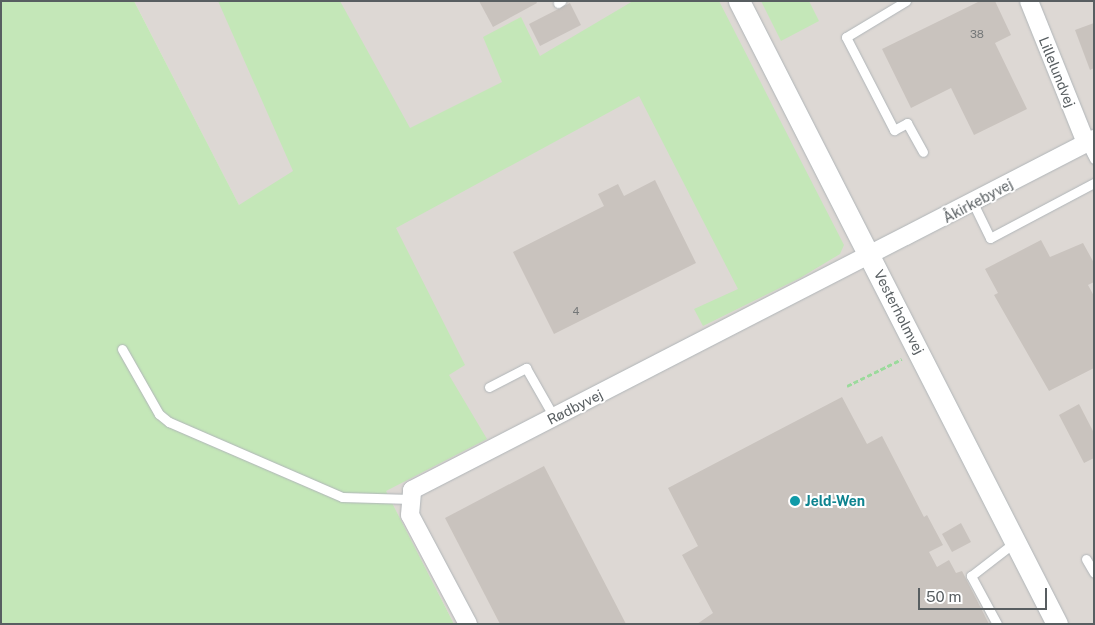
<!DOCTYPE html>
<html>
<head>
<meta charset="utf-8">
<style>
  body { margin:0 }
  #map { position:relative; width:1095px; height:625px; overflow:hidden; background:#ede6df; font-family:"Public Sans",sans-serif }
  div>[style] { position:absolute }
  .industrial>* { inset:0; background:#ddd8d4 }
  .green>* { inset:0; background:#c4e7b8 }
  .building>* { inset:0; background:#c9c3be }
  .path>* { height:3px; margin-top:-1.5px; transform-origin:0; background:repeating-linear-gradient(90deg,#9bda9c 0 5px,transparent 0 7.5px) }
  .roads { filter:drop-shadow(0 0 1px #b0b5b8) drop-shadow(0 0 1px #b0b5b8) }
  .service>* { height:9px; margin:-4.5px; padding:0 4.5px; transform-origin:4.5px; border-radius:4.5px; background:#fff }
  .minor>* { height:18px; margin:-9px; padding:0 9px; transform-origin:9px; border-radius:9px; background:#fff }
  .tertiary>* { height:21px; margin:-10.5px; padding:0 10.5px; transform-origin:10.5px; border-radius:10.5px; background:#fff }
  .dots>* { width:14px; height:14px; translate:-50% -50%; box-sizing:border-box; border:2px solid #fff; border-radius:50% }
  span { translate:-50% -50%; white-space:nowrap; text-align:center; line-height:1.15; -webkit-text-stroke:4px #fff; paint-order:stroke }
  .number-label { font-size:11px; color:#747778 }
  .number-label span { -webkit-text-stroke-width:0 }
  .street-label { font-size:14px; color:#585e61 }
  .culture-label { font-size:14px; color:#0d838f; font-weight:700 }
  .left { translate:0 -50%; text-align:left }
  .frame { position:absolute; inset:0; border:2px solid #585e61; pointer-events:none }
  .scale { position:absolute; left:918px; top:588px; width:129px; height:22px; box-sizing:border-box; border:2px solid #585e61; border-top:0; padding-left:6px; font-size:15px; line-height:18px; white-space:nowrap; color:#585e61; -webkit-text-stroke:4px #fff; paint-order:stroke }
</style>
</head>
<body>
<div id="map">
  <div class="industrial">
    <div style="clip-path:polygon(134px 1px,1094px 1px,1094px 624px,454px 624px)"></div>
  </div>
  <div class="green">
    <div style="clip-path:polygon(1px 1px,134px 1px,239px 205px,293px 171px,218px 1px,340px 1px,410px 128px,502px 82px,483px 37px,521px 17px,540px 56px,633px 1px,719px 1px,844px 245px,840px 254px,800px 278px,703px 326px,694px 309px,738px 289px,639px 96px,396px 228px,465px 365px,449px 375px,487px 439px,386px 491px,454px 624px,1px 624px)"></div>
    <div style="clip-path:polygon(761px 1px,809px 1px,819px 21px,781px 41px)"></div>
  </div>
  <div class="building">
    <div style="clip-path:polygon(479px 1px,536px 1px,537px 3px,493px 27px)"></div>
    <div style="clip-path:polygon(980px 1px,995px 1px,1011px 35px,995px 43px,1027px 109px,974px 135px,951px 88px,911px 108px,882px 49px)"></div>
    <div style="clip-path:polygon(570px 3px,581px 25px,540px 46px,529px 24px)"></div>
    <div style="clip-path:polygon(1094px 23px,1094px 68px,1090px 70px,1075px 30px)"></div>
    <div style="clip-path:polygon(655px 180px,696px 263px,554px 334px,513px 252px,604px 206px,598px 194px,618px 184px,624px 196px)"></div>
    <div style="clip-path:polygon(1041px 240px,1050px 257px,1083px 243px,1094px 263px,1094px 282px,1088px 285px,1094px 296px,1094px 368px,1049px 391px,994px 295px,998px 293px,985px 269px)"></div>
    <div style="clip-path:polygon(842px 397px,867px 444px,882px 436px,924px 517px,927px 515px,943px 545px,929px 552px,937px 567px,949px 560px,956px 573px,962px 571px,989px 624px,697px 624px,713px 613px,682px 555px,698px 546px,668px 488px)"></div>
    <div style="clip-path:polygon(1079px 404px,1094px 433px,1094px 458px,1084px 463px,1059px 415px)"></div>
    <div style="clip-path:polygon(544px 466px,626px 624px,500px 624px,445px 518px)"></div>
    <div style="clip-path:polygon(961px 523px,971px 542px,952px 552px,942px 534px)"></div>
  </div>
  <div class="path">
    <div style="left:847px;top:386px;width:61px;rotate:-26.1deg"></div>
  </div>
  <div class="roads">
    <div class="service">
      <div style="left:906px;top:1px;width:70px;rotate:149deg"></div>
      <div style="left:846px;top:37px;width:105px;rotate:62.7deg"></div>
      <div style="left:894px;top:130px;width:15px;rotate:-28deg"></div>
      <div style="left:907px;top:123px;width:33px;rotate:61deg"></div>
      <div style="left:558px;top:3px;width:4px;rotate:-34deg"></div>
      <div style="left:1086px;top:143px;width:18px;rotate:63deg"></div>
      <div style="left:973px;top:203px;width:39px;rotate:64deg"></div>
      <div style="left:990px;top:238px;width:118px;rotate:-27.9deg"></div>
      <div style="left:122px;top:349px;width:75px;rotate:60.4deg"></div>
      <div style="left:159px;top:414px;width:13px;rotate:39deg"></div>
      <div style="left:169px;top:422px;width:189px;rotate:23.4deg"></div>
      <div style="left:342px;top:497px;width:69px;rotate:1.7deg"></div>
      <div style="left:489px;top:387px;width:42px;rotate:-27.2deg"></div>
      <div style="left:526px;top:368px;width:56px;rotate:60.3deg"></div>
      <div style="left:1086px;top:559px;width:16px;rotate:60deg"></div>
      <div style="left:997px;top:624px;width:55px;rotate:-118.4deg"></div>
      <div style="left:971px;top:576px;width:56px;rotate:-37.7deg"></div>
    </div>
    <div class="minor">
      <div style="left:1029px;top:1px;width:153px;rotate:68.1deg"></div>
      <div style="left:468px;top:624px;width:123px;rotate:-118deg"></div>
      <div style="left:410px;top:515px;width:25px;rotate:-85deg"></div>
      <div style="left:412px;top:490px;width:767px;rotate:-27.23deg"></div>
    </div>
    <div class="tertiary">
      <div style="left:739px;top:1px;width:699px;rotate:62.96deg"></div>
    </div>
  </div>
  <div class="dots">
    <div style="left:795px;top:501px;background:#0f9aa8"></div>
  </div>
  <div class="number-label">
    <span style="left:977px;top:34px">38</span>
    <span style="left:576px;top:311px">4</span>
  </div>
  <div class="street-label">
    <span style="left:1057px;top:72px;rotate:68deg">Lillelundvej</span>
    <span style="left:978px;top:201px;rotate:-28deg">Åkirkebyvej</span>
    <span style="left:899px;top:312px;rotate:63deg">Vesterholmvej</span>
    <span style="left:575px;top:407px;rotate:-27deg">Rødbyvej</span>
  </div>
  <div class="culture-label">
    <span class="left" style="left:805px;top:501px">Jeld-Wen</span>
  </div>
  <div class="frame"></div>
  <div class="scale">50 m</div>
</div>
</body>
</html>
